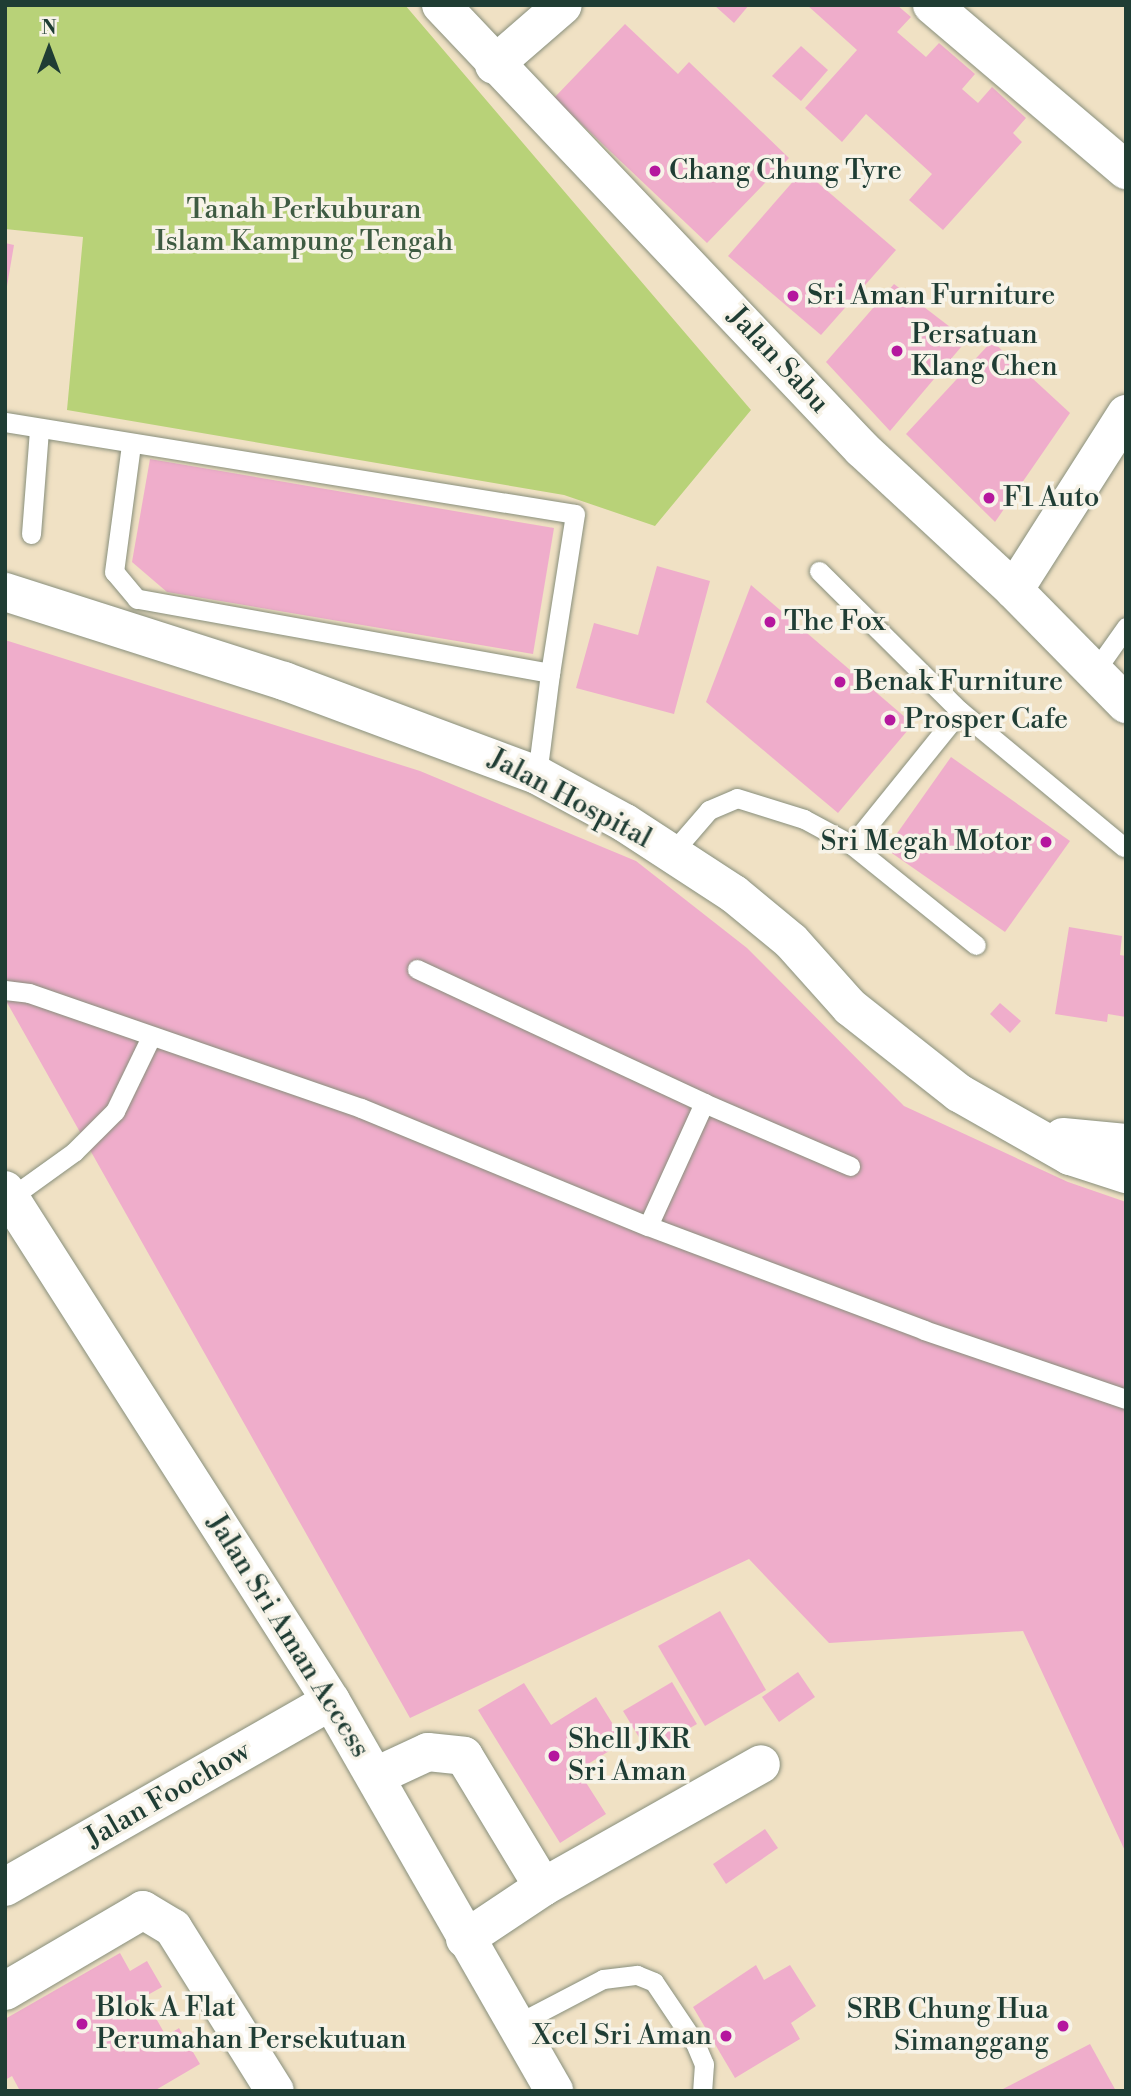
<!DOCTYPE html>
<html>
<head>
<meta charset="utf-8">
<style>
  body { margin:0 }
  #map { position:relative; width:1131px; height:2096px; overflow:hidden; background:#f0e1c4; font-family:"Libre Bodoni",serif }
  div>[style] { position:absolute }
  .green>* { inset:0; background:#b8d278 }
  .building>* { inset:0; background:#efadcb }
  .roads { filter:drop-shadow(0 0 2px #888f7c) drop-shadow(0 0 2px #888f7c) }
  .lane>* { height:19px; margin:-9.5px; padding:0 9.5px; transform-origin:9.5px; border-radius:9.5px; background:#fff }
  .street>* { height:38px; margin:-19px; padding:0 19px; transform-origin:19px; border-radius:19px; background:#fff }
  .secondary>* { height:38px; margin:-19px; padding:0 19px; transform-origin:19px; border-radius:19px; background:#fff }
  .primary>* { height:38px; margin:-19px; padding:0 19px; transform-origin:19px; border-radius:19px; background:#fff }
  .dots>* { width:19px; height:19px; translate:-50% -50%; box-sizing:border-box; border:4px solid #f7f3e8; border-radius:50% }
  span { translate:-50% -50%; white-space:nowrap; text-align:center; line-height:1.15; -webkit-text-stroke:7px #f7f3e8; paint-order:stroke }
  .poi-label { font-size:28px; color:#1f3d34 }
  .left { translate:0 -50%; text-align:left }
  .right { translate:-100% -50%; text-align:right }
  .park-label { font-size:28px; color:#3e5b42 }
  .street-label { font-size:28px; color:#1f3d34 }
  .frame { position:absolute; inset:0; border:7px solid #1f3d34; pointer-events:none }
  .north { position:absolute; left:14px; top:14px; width:70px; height:70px; -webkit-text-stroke:5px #f7f3e8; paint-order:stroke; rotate:0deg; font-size:19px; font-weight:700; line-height:28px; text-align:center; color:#1f3d34 }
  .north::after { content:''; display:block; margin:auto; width:24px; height:32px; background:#1f3d34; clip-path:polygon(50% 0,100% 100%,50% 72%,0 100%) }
</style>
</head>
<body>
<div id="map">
  <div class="green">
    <div style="clip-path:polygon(5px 5px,405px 5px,751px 410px,655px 526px,564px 495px,67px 410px,83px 237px,5px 229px)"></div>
  </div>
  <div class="building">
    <div style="clip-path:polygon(714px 5px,749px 5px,734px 23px)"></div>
    <div style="clip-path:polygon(807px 5px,897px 5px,911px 17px,897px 32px,926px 57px,939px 43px,975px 74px,962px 89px,978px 103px,992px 87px,1026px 118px,1013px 133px,1022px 142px,943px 230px,909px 200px,932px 174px,866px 114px,842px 142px,805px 108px,857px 50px)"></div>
    <div style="clip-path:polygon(625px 24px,678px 74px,689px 62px,789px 158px,707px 243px,554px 98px)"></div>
    <div style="clip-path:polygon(801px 46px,828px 70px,801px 101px,772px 76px)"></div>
    <div style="clip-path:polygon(803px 170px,896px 250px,821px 335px,728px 256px)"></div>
    <div style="clip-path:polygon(5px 243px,14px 245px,7px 286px,5px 286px)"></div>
    <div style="clip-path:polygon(894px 284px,967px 340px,890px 431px,826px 362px)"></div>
    <div style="clip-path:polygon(992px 341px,1070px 413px,995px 522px,906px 434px)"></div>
    <div style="clip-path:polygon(150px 459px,554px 528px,533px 654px,167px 592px,132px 562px)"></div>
    <div style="clip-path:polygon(657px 566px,710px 581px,674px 714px,576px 688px,594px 623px,638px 635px)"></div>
    <div style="clip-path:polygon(751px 585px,913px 724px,838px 813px,706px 702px)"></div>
    <div style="clip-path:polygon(5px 640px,420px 771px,636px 861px,747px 948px,904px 1106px,1068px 1182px,1126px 1202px,1126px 1853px,1023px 1631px,829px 1643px,749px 1559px,410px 1718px,5px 999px)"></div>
    <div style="clip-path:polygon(951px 757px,1070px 841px,1005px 932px,886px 849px)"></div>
    <div style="clip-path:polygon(1069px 927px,1122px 936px,1120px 955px,1126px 956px,1126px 1017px,1108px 1014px,1107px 1022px,1055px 1014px)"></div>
    <div style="clip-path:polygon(1000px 1003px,1021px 1021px,1010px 1033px,990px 1014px)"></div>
    <div style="clip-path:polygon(720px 1611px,766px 1690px,705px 1726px,658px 1646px)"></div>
    <div style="clip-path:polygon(798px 1672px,815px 1697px,779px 1722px,762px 1697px)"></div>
    <div style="clip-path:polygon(672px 1682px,697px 1724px,648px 1752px,623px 1711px)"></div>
    <div style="clip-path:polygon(524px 1683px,551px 1725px,596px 1697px,624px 1742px,578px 1770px,606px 1814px,560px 1843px,478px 1710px)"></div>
    <div style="clip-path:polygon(765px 1829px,778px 1848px,726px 1884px,713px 1864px)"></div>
    <div style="clip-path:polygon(120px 1953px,130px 1971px,147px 1961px,162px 1987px,144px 1997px,166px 2036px,179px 2028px,200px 2064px,154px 2091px,20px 2091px,12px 2076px,5px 2080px,5px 2019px)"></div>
    <div style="clip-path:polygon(756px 1965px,764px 1980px,790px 1965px,816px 2006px,791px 2023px,800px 2039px,735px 2078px,693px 2007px)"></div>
    <div style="clip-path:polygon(1090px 2044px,1116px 2091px,999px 2091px)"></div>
  </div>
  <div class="roads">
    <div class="lane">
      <div style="left:5px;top:422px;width:577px;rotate:9.17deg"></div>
      <div style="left:575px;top:514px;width:161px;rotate:98.9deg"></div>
      <div style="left:550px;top:673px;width:420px;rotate:-169.8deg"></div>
      <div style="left:137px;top:599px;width:35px;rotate:-130deg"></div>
      <div style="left:114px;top:572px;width:129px;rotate:-82.4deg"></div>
      <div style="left:31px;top:534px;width:104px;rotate:-85.6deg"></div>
      <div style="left:819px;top:571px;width:199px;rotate:44.8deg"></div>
      <div style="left:960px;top:711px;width:213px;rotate:39.7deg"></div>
      <div style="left:1095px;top:671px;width:54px;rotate:-54.8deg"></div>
      <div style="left:537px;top:775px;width:103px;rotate:-82.7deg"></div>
      <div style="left:852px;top:845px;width:159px;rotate:38.9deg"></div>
      <div style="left:671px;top:854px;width:58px;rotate:-49.2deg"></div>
      <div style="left:709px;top:810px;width:30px;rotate:-23deg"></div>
      <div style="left:737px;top:798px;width:70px;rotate:17.4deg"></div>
      <div style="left:804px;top:819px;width:55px;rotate:28.4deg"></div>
      <div style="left:852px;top:845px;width:172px;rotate:-51.1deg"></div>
      <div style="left:417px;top:969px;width:317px;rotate:25deg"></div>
      <div style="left:704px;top:1103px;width:135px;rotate:114.5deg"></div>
      <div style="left:5px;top:990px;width:24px;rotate:7deg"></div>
      <div style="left:29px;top:993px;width:351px;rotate:19.1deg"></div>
      <div style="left:361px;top:1108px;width:310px;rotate:22.4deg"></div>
      <div style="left:648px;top:1226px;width:295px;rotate:20.6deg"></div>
      <div style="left:924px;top:1330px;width:213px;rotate:18.9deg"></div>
      <div style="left:704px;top:1103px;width:159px;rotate:23.3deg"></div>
      <div style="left:10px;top:1198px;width:79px;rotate:-35.7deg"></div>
      <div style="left:74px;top:1152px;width:58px;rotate:-45deg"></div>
      <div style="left:115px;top:1111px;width:82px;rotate:-64.1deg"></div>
      <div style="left:515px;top:2025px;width:99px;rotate:-27.6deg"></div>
      <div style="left:603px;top:1979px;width:34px;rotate:-7deg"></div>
      <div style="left:637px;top:1975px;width:18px;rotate:22deg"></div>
      <div style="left:654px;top:1982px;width:73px;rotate:56.1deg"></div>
      <div style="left:695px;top:2043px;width:23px;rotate:67deg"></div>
      <div style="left:704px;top:2064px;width:27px;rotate:94deg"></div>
    </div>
    <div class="street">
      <div style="left:932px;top:5px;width:255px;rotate:40.4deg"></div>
      <div style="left:494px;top:65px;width:91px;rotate:-41deg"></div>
      <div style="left:1014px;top:590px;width:209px;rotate:-57.5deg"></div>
      <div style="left:376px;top:1776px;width:57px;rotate:-24.8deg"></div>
      <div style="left:428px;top:1752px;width:36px;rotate:6deg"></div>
      <div style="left:464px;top:1756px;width:153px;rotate:58.9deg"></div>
      <div style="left:465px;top:1939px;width:94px;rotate:-33.7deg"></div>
      <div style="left:543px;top:1887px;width:250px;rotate:-29.4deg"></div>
      <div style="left:5px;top:1991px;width:160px;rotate:-30.4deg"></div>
      <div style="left:143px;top:1910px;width:35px;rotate:31deg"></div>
      <div style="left:173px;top:1928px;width:192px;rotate:58deg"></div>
    </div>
    <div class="secondary">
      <div style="left:441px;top:5px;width:612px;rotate:46.52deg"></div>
      <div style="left:862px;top:449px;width:207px;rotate:42.8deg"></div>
      <div style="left:1014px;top:590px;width:160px;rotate:45.5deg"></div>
      <div style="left:5px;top:592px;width:293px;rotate:17.7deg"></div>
      <div style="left:284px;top:681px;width:270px;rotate:20.4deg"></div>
      <div style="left:537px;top:775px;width:100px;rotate:28.6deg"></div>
      <div style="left:625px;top:823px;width:130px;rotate:33.1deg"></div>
      <div style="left:734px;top:894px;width:74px;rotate:39.5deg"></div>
      <div style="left:791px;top:941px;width:89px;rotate:48.2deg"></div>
      <div style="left:850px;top:1007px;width:139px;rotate:38.3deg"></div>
      <div style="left:959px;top:1093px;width:128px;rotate:29.6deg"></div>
      <div style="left:1070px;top:1156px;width:59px;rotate:17.8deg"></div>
      <div style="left:1063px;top:1137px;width:63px;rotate:5.4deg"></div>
      <div style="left:5px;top:1887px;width:375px;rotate:-29.7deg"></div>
    </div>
    <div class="primary">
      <div style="left:5px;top:1190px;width:606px;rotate:57.46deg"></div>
      <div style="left:331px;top:1701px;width:449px;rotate:60.2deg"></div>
    </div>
  </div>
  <div class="dots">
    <div style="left:655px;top:171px;background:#b5179e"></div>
    <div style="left:793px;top:296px;background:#b5179e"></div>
    <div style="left:897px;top:351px;background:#b5179e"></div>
    <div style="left:989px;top:498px;background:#b5179e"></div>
    <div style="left:770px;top:622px;background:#b5179e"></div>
    <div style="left:840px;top:682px;background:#b5179e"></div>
    <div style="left:890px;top:720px;background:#b5179e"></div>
    <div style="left:1046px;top:842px;background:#b5179e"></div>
    <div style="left:554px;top:1756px;background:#b5179e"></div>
    <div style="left:82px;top:2024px;background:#b5179e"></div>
    <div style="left:1063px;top:2026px;background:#b5179e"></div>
    <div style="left:726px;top:2036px;background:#b5179e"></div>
  </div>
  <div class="poi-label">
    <span class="left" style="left:669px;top:171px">Chang Chung Tyre</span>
    <span class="left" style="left:807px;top:296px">Sri Aman Furniture</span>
    <span class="left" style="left:911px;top:351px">Persatuan<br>Klang Chen</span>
    <span class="left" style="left:1003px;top:498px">F1 Auto</span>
    <span class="left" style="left:784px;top:622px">The Fox</span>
    <span class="left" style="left:854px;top:682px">Benak Furniture</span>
    <span class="left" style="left:904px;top:720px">Prosper Cafe</span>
    <span class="right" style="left:1032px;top:842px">Sri Megah Motor</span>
    <span class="left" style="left:568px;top:1756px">Shell JKR<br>Sri Aman</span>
    <span class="left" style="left:96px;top:2024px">Blok A Flat<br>Perumahan Persekutuan</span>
    <span class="right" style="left:1049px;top:2026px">SRB Chung Hua<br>Simanggang</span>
    <span class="right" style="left:712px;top:2036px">Xcel Sri Aman</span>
  </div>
  <div class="park-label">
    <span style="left:304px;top:226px">Tanah Perkuburan<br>Islam Kampung Tengah</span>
  </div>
  <div class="street-label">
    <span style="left:778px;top:360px;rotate:47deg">Jalan Sabu</span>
    <span style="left:570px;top:799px;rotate:28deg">Jalan Hospital</span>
    <span style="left:288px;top:1636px;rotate:58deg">Jalan Sri Aman Access</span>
    <span style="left:168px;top:1795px;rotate:-30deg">Jalan Foochow</span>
  </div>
  <div class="frame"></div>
  <div class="north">N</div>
</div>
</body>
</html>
